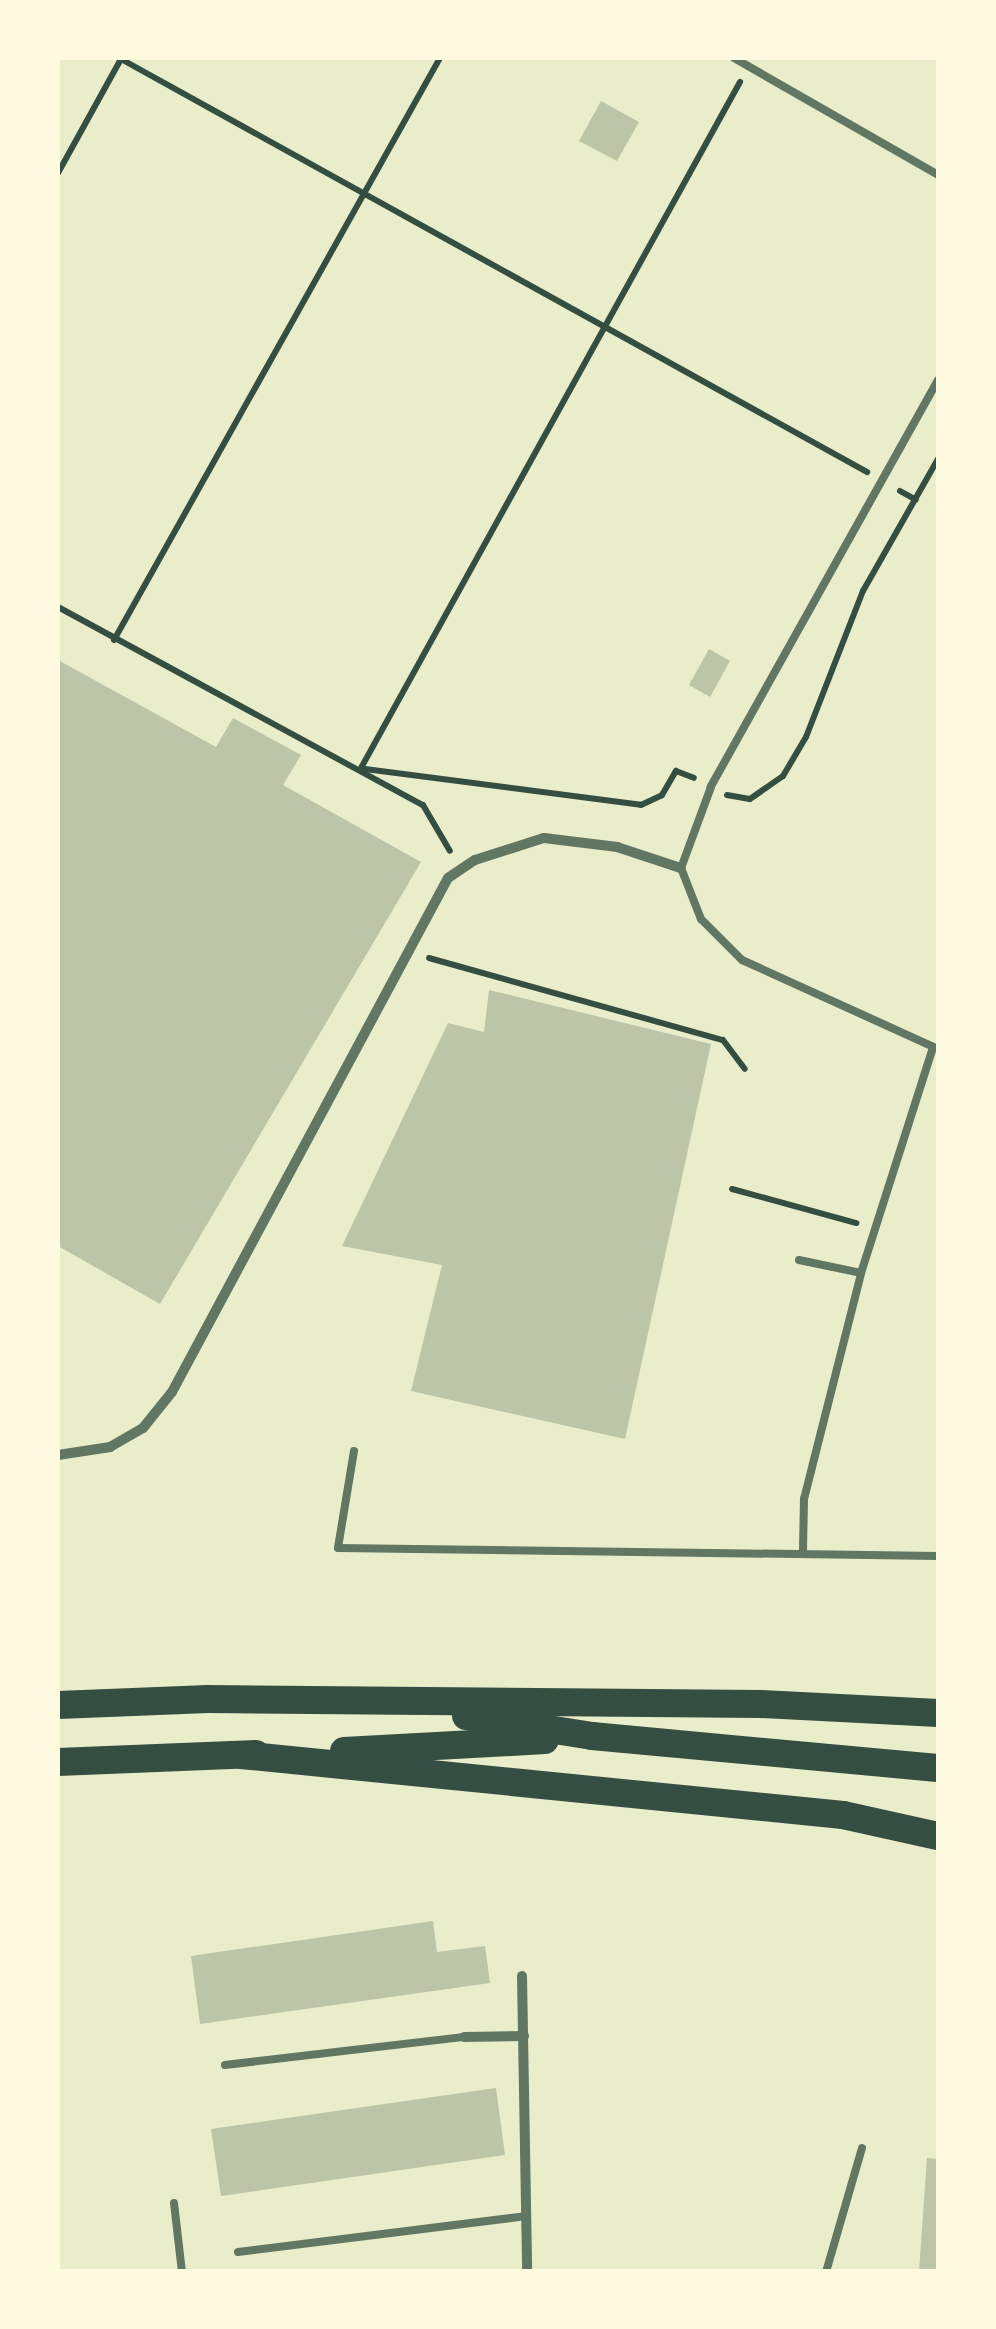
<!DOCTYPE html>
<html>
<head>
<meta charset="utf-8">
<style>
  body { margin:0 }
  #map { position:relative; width:996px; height:2329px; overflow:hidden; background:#e9edc9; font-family:"Golos Text",sans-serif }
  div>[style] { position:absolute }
  .building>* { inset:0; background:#bcc5a7 }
  .path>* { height:6px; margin:-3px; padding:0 3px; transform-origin:3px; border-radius:3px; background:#344e41 }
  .service>* { height:8px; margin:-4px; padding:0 4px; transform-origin:4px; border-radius:4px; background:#617663 }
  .minor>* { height:10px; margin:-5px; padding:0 5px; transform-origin:5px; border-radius:5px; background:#617663 }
  .trunk>* { height:28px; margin:-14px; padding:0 14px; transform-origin:14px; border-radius:14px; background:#344e41 }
  span { translate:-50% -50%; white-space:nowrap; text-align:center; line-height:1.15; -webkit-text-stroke:8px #fefae0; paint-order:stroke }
  .frame { position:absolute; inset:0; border:60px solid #fefae0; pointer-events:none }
</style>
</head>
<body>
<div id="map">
  <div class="building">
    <div style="clip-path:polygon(601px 101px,639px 122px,617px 161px,579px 141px)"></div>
    <div style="clip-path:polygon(709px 649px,730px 661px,710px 697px,689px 685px)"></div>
    <div style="clip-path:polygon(58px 660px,216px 747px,233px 718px,301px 755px,283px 785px,421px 862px,160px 1304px,58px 1246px)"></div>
    <div style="clip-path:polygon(489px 990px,711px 1044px,625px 1439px,411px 1391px,442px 1265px,342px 1246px,448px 1023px,484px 1032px)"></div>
    <div style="clip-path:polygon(433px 1921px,437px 1952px,485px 1946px,490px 1983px,200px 2024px,191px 1956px)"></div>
    <div style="clip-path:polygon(496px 2088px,505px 2155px,221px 2196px,211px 2129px)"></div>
    <div style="clip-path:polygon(927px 2158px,938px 2159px,938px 2272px,919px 2272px)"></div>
  </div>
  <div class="path">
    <div style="left:121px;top:59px;width:853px;rotate:28.97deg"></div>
    <div style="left:58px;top:173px;width:130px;rotate:-61.1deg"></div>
    <div style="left:900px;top:491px;width:18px;rotate:29deg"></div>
    <div style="left:58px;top:607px;width:415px;rotate:28.5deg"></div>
    <div style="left:423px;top:805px;width:53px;rotate:59.6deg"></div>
    <div style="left:114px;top:640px;width:667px;rotate:-60.75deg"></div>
    <div style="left:361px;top:768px;width:784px;rotate:-61.08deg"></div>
    <div style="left:365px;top:769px;width:278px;rotate:7.4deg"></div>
    <div style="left:641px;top:805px;width:23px;rotate:-25deg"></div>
    <div style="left:662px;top:795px;width:28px;rotate:-60deg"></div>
    <div style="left:676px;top:771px;width:19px;rotate:21deg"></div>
    <div style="left:727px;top:795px;width:23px;rotate:10deg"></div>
    <div style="left:750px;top:799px;width:40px;rotate:-34.9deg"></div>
    <div style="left:783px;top:776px;width:45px;rotate:-59.5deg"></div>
    <div style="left:806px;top:737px;width:157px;rotate:-68.7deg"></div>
    <div style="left:863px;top:591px;width:152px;rotate:-60.4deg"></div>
    <div style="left:429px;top:958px;width:305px;rotate:15.6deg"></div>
    <div style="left:723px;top:1040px;width:36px;rotate:53deg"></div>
    <div style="left:732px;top:1189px;width:129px;rotate:15.3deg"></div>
  </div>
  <div class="service">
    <div style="left:734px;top:58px;width:235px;rotate:29.8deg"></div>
    <div style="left:938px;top:380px;width:466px;rotate:119.2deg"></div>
    <div style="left:711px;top:787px;width:86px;rotate:110.3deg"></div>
    <div style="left:681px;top:868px;width:55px;rotate:68.6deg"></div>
    <div style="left:701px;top:919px;width:58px;rotate:45deg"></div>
    <div style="left:742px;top:960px;width:215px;rotate:24.4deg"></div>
    <div style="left:799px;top:1260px;width:63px;rotate:11.8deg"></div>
    <div style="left:354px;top:1451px;width:98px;rotate:99.4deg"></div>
    <div style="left:338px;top:1548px;width:600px;rotate:0.76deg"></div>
    <div style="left:803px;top:1550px;width:51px;rotate:-88.9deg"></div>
    <div style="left:804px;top:1499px;width:233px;rotate:-75.8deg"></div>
    <div style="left:861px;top:1273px;width:237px;rotate:-72.3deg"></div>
    <div style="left:225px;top:2065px;width:241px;rotate:-6.7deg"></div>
    <div style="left:174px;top:2203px;width:69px;rotate:83.4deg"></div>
    <div style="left:238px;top:2252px;width:290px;rotate:-7.1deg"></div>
    <div style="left:826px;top:2272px;width:129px;rotate:-73.8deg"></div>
  </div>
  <div class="minor">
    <div style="left:58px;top:1455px;width:53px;rotate:-8.7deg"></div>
    <div style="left:110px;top:1447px;width:38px;rotate:-30deg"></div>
    <div style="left:143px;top:1428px;width:46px;rotate:-51.1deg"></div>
    <div style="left:172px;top:1392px;width:583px;rotate:-61.77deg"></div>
    <div style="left:448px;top:878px;width:32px;rotate:-34deg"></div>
    <div style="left:475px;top:860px;width:72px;rotate:-17.7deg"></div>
    <div style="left:544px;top:838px;width:74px;rotate:7deg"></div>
    <div style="left:617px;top:847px;width:67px;rotate:18.2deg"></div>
    <div style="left:522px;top:1976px;width:296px;rotate:89deg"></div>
    <div style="left:464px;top:2037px;width:60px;rotate:-1deg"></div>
  </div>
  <div class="trunk">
    <div style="left:58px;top:1705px;width:150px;rotate:-2.3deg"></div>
    <div style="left:208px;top:1699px;width:552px;rotate:0.52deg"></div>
    <div style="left:760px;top:1704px;width:178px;rotate:2.9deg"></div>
    <div style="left:466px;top:1716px;width:128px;rotate:9deg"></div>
    <div style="left:592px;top:1736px;width:347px;rotate:5.3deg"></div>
    <div style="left:344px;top:1751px;width:201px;rotate:-3.1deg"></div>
    <div style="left:241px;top:1755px;width:605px;rotate:5.69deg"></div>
    <div style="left:843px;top:1815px;width:97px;rotate:12.5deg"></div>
    <div style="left:58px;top:1762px;width:198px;rotate:-2.3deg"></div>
  </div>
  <div class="frame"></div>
</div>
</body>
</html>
